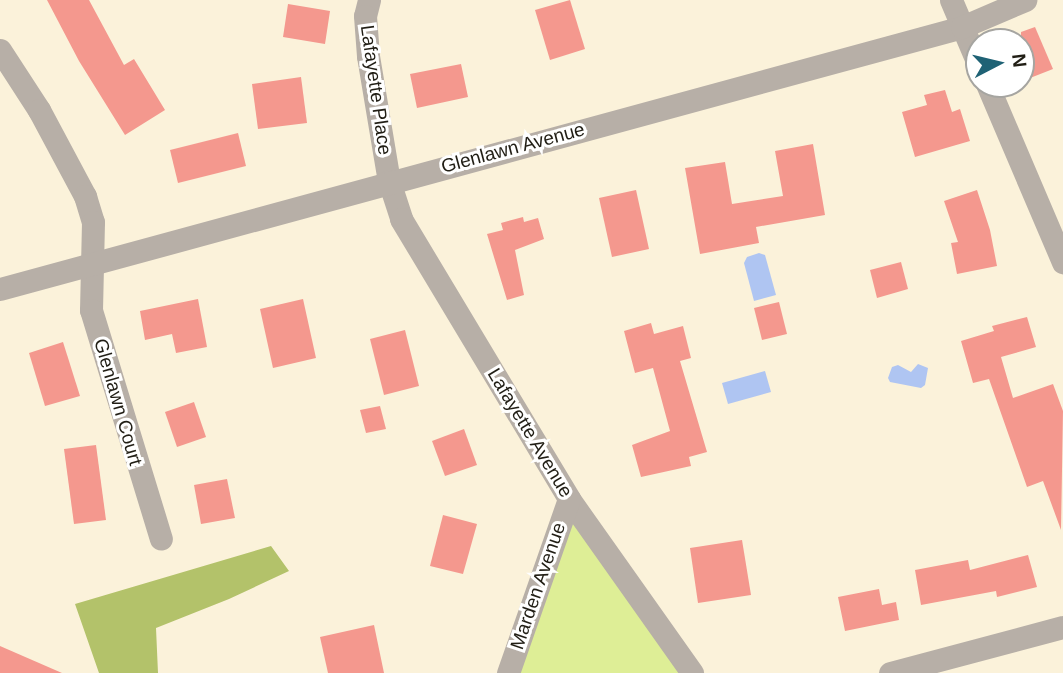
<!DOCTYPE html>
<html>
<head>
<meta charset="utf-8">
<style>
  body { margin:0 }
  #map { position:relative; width:1063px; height:673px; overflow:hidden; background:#fbf2da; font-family:Helvetica,sans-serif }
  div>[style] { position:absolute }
  .green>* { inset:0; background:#deee96 }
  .forest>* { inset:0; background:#b3c26a }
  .water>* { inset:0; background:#afc5f2 }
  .building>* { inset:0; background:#f4988e }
  .minor>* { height:23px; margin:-11.5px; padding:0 11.5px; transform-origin:11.5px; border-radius:11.5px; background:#b7afa7 }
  span { translate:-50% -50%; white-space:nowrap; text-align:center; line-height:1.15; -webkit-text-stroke:6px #fff; paint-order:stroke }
  .street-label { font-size:19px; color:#211e15 }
  .north { position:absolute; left:965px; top:28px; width:70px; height:70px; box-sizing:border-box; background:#fff; border:2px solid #a6a5a1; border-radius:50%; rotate:83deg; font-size:19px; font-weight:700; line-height:28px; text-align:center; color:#211e15 }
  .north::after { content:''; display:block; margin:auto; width:24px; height:32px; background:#1f6275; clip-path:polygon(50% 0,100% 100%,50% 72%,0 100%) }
</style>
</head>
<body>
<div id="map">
  <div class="green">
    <div style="clip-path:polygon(569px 499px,692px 673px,508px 673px)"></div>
  </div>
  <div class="forest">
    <div style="clip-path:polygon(271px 546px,289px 571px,229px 599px,156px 628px,158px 673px,99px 673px,75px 604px)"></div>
  </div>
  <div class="water">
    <div style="clip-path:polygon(759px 253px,765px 255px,776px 295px,754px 301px,744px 263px,747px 257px)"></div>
    <div style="clip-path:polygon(918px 364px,928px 368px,925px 385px,921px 388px,890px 382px,888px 378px,892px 367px,898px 365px,911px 372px)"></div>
    <div style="clip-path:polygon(765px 371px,771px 392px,728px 404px,722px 383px)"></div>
  </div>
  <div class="building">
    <div style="clip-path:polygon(47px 0,89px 0,124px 65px,134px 59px,165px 110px,125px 135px,79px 61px)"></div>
    <div style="clip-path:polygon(570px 0,585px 49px,550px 60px,535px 10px)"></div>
    <div style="clip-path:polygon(288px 4px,330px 11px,325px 44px,283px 37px)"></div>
    <div style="clip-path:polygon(1035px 27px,1053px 69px,1025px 80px,1021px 69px,1021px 32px)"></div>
    <div style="clip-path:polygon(461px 64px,468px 97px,417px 108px,410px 74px)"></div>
    <div style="clip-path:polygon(301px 77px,307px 123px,258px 129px,252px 84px)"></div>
    <div style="clip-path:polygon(945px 90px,952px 112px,960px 109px,970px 141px,915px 157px,902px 112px,927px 105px,924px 95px)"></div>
    <div style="clip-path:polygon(238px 133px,246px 166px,178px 183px,170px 150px)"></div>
    <div style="clip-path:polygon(813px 144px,825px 215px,756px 227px,759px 243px,700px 254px,685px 168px,725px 162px,732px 204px,783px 196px,775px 151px)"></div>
    <div style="clip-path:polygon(636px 190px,649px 249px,612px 257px,599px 198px)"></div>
    <div style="clip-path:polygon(977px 190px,990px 230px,997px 266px,957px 274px,951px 243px,958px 242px,944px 201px)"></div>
    <div style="clip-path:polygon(523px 217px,524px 222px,538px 218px,544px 239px,515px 250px,524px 295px,507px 300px,487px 234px,503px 230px,501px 223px)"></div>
    <div style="clip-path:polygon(901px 262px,908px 289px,877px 298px,870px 270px)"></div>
    <div style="clip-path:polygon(198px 299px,207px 347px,176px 353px,172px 334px,145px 340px,140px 311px)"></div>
    <div style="clip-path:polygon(303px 299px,316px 358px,273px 368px,260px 309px)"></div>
    <div style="clip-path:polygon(779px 302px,787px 334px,762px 340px,754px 308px)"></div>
    <div style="clip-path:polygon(1027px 317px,1036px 347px,1001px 357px,1013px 398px,1053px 384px,1063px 411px,1061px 530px,1043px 481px,1027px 487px,989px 379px,973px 383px,961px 341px,994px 331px,992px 326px)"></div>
    <div style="clip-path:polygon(651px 323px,654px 334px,683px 326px,691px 358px,680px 361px,707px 452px,689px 457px,691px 466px,641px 477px,632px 445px,670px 431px,653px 368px,635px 373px,624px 331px)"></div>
    <div style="clip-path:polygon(405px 330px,419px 386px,384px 395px,370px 339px)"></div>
    <div style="clip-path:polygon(63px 342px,80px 396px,45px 406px,29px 353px)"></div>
    <div style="clip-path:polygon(194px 402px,206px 437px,177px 447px,165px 412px)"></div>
    <div style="clip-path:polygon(380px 406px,386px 429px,366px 433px,360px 410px)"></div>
    <div style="clip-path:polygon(464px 429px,477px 465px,445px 476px,432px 441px)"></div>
    <div style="clip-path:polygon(96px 445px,106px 520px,74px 524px,64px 449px)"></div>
    <div style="clip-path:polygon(227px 479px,235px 518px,201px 524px,194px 485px)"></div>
    <div style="clip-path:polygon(443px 515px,477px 524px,463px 574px,430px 566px)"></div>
    <div style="clip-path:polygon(742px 540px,751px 595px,698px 603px,690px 548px)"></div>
    <div style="clip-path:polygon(1028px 555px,1037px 587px,997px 597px,996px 591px,921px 605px,915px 570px,968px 560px,970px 570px)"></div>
    <div style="clip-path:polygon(879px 589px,882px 605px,896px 602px,899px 620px,845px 631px,838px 597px)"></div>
    <div style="clip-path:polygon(374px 625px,384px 673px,328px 673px,320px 637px)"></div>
    <div style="clip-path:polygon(0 646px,62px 673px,0 673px)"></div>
  </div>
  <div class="minor">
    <div style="left:369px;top:0;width:16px;rotate:104deg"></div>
    <div style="left:365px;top:16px;width:40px;rotate:85.7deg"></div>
    <div style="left:368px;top:56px;width:127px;rotate:80.5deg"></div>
    <div style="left:389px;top:181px;width:40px;rotate:72deg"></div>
    <div style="left:401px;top:219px;width:327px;rotate:59deg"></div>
    <div style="left:569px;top:499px;width:213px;rotate:54.7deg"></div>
    <div style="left:951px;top:0;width:72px;rotate:67deg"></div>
    <div style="left:0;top:50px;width:72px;rotate:57deg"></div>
    <div style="left:39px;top:110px;width:98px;rotate:61.9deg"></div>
    <div style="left:85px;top:196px;width:27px;rotate:73deg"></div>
    <div style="left:93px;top:222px;width:88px;rotate:91.3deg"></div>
    <div style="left:91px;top:310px;width:239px;rotate:73deg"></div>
    <div style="left:987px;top:84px;width:194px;rotate:66.9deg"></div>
    <div style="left:0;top:289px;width:997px;rotate:-15.23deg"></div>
    <div style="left:962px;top:27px;width:69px;rotate:-23.2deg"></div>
    <div style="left:508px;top:673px;width:184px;rotate:-70.7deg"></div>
    <div style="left:890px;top:673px;width:179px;rotate:-14.9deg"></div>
  </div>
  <div class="street-label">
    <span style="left:376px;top:90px;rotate:82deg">Lafayette Place</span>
    <span style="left:513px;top:148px;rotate:-15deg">Glenlawn Avenue</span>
    <span style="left:118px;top:402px;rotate:74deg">Glenlawn Court</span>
    <span style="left:530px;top:433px;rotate:59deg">Lafayette Avenue</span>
    <span style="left:538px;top:586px;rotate:-71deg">Marden Avenue</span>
  </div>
  <div class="north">N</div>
</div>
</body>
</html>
